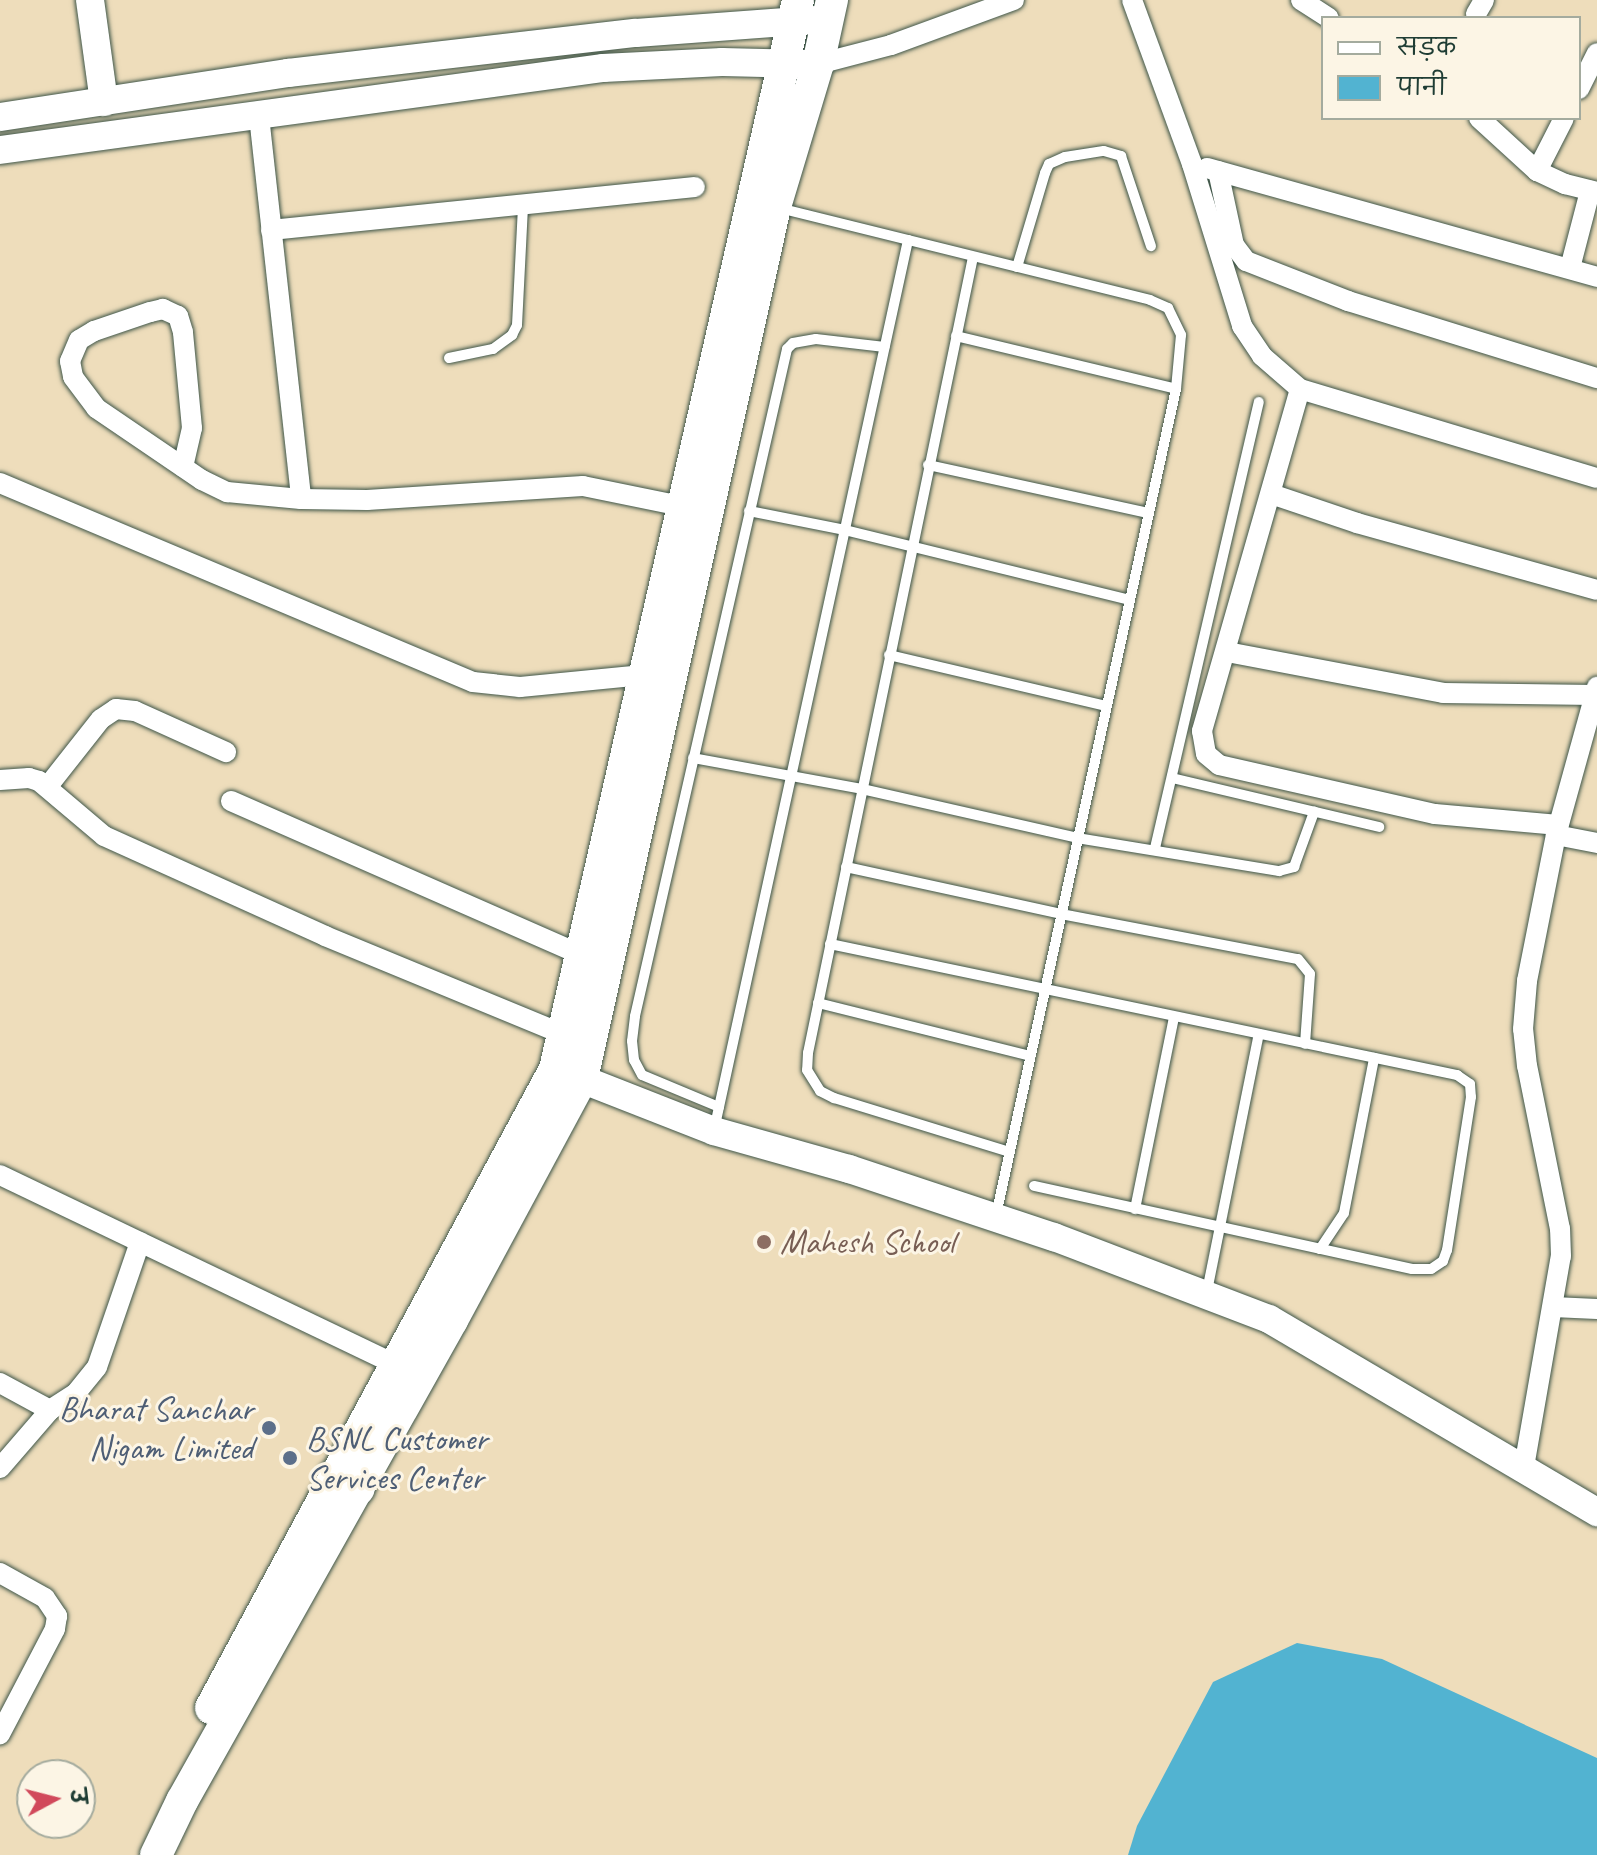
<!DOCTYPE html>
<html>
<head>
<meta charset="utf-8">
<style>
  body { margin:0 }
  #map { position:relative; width:1597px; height:1855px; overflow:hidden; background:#edb; font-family:Caveat,"Playpen Sans Deva",sans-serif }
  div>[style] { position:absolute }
  .water>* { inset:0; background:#52b3d1 }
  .roads { filter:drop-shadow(0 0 2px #3e5548) drop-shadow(0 0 2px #3e5548) }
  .lane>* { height:10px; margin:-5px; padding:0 5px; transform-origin:5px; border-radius:5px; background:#fff }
  .street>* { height:20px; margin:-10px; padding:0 10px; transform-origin:10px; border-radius:10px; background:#fff }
  .secondary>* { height:28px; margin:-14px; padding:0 14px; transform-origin:14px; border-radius:14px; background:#fff }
  .primary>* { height:32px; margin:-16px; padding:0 16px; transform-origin:16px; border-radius:16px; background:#fff }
  .highway>* { height:36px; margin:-18px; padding:0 18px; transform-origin:18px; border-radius:18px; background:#fff }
  .dots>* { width:22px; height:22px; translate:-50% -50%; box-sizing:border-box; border:4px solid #fcf5e5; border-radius:50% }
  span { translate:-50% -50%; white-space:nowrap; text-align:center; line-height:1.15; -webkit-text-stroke:6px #fcf5e5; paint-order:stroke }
  .education-label { font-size:34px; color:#785e54 }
  .left { translate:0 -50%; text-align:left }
  .service-label { font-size:34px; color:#4e5e75 }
  .right { translate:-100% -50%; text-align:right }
  .legend { position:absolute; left:1321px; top:16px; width:260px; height:104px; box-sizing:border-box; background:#fcf5e5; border:2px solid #a4ab9e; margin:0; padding:10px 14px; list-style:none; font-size:24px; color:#1f3d34 }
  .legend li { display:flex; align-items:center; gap:16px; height:40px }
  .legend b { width:40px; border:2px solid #a4ab9e }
  .north { position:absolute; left:16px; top:1759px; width:80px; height:80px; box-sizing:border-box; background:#fcf5e5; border:2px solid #a4ab9e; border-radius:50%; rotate:83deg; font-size:22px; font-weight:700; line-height:32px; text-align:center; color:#1f3d34 }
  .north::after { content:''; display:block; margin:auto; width:28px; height:36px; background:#d1495b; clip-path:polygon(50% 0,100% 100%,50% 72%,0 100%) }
</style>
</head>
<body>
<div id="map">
  <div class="water">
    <div style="clip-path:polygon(1297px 1643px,1382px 1659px,1597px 1758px,1597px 1855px,1128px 1855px,1137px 1826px,1213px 1682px)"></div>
  </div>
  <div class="roads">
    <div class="lane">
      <div style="left:779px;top:208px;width:382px;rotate:13.9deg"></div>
      <div style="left:1150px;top:300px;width:20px;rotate:24deg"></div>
      <div style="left:1168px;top:308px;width:30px;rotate:64deg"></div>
      <div style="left:1181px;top:335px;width:54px;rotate:95.3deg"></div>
      <div style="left:1176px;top:389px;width:845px;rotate:102.29deg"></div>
      <div style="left:973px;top:257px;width:813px;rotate:101.71deg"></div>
      <div style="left:808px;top:1053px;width:17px;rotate:93deg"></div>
      <div style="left:807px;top:1070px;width:25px;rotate:58deg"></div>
      <div style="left:820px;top:1091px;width:16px;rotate:27deg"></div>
      <div style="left:834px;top:1098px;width:183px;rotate:17.1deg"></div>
      <div style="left:1017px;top:267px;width:98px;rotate:-73.4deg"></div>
      <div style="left:1045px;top:173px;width:10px;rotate:-66deg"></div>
      <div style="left:1049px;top:164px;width:17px;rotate:-24deg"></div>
      <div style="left:1065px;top:157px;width:39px;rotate:-9deg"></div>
      <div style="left:1104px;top:151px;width:18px;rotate:16deg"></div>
      <div style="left:1121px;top:156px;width:95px;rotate:71.6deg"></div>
      <div style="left:956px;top:336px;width:226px;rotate:13.5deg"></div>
      <div style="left:449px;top:358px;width:45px;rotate:-11.6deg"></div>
      <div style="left:493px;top:349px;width:24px;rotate:-36deg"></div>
      <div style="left:512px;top:335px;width:11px;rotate:-63deg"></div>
      <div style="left:517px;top:325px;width:118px;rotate:-87.1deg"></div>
      <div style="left:928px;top:465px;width:225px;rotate:12.3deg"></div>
      <div style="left:749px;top:511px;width:98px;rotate:11.2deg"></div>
      <div style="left:845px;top:530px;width:292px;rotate:13.8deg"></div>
      <div style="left:889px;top:655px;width:223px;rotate:13.2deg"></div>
      <div style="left:693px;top:758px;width:172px;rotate:10.4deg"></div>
      <div style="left:862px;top:789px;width:221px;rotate:12.8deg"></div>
      <div style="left:1077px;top:838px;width:205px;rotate:9.3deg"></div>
      <div style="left:1279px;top:871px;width:16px;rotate:-15deg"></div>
      <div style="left:1294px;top:867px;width:59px;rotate:-70deg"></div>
      <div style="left:1172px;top:778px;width:213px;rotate:13.3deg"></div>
      <div style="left:1155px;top:848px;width:458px;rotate:-76.9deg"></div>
      <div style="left:846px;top:867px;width:220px;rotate:12.3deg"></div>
      <div style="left:1061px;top:914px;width:241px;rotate:10.8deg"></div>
      <div style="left:1298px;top:959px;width:19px;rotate:51deg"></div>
      <div style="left:1310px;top:974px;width:70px;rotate:94.1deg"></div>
      <div style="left:830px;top:944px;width:641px;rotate:11.8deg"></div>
      <div style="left:1457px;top:1075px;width:16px;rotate:35deg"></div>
      <div style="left:1470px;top:1084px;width:13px;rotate:86deg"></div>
      <div style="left:1471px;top:1097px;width:155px;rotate:98.9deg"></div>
      <div style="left:1447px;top:1250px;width:12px;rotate:110deg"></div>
      <div style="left:1443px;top:1261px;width:14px;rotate:146deg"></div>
      <div style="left:1431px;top:1269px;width:19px;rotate:180deg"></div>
      <div style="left:1412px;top:1269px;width:387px;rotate:-167.6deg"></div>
      <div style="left:818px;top:1003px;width:219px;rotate:14deg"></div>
      <div style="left:719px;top:1107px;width:83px;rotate:-157.4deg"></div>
      <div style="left:642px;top:1075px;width:17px;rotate:-118deg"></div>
      <div style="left:634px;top:1060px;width:19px;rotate:-96deg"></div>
      <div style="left:632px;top:1041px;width:25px;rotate:-83deg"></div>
      <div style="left:635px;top:1016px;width:684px;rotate:-77.16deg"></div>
      <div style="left:787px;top:349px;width:8px;rotate:-45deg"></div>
      <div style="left:793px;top:343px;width:23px;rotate:-10deg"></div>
      <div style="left:816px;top:339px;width:69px;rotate:6.6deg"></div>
      <div style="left:714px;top:1130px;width:911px;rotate:-77.7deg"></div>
      <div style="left:1135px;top:1209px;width:196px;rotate:-78.5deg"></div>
      <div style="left:1320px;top:1249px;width:43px;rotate:-56.3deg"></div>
      <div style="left:1344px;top:1213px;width:158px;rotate:-79deg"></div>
      <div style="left:1207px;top:1291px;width:262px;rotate:-78.6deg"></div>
    </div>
    <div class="street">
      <div style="left:1132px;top:0;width:175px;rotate:69.9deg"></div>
      <div style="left:1192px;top:164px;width:170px;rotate:72.8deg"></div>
      <div style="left:1242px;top:326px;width:36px;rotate:56deg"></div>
      <div style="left:1262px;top:356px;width:50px;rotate:41deg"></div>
      <div style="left:1300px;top:389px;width:310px;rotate:16.7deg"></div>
      <div style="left:1301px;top:0;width:33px;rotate:33deg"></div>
      <div style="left:1476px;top:14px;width:16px;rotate:-60deg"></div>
      <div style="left:818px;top:64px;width:75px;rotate:-14.6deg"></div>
      <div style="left:891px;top:45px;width:131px;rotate:-20.1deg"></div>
      <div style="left:1579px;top:89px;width:40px;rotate:-63.4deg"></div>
      <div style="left:259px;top:116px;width:385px;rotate:83.7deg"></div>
      <div style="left:1479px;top:118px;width:79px;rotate:42.4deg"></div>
      <div style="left:1537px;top:171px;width:31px;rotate:25deg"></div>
      <div style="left:1565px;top:184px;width:33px;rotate:14deg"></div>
      <div style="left:1207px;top:168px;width:405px;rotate:15.6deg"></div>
      <div style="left:1218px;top:171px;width:76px;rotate:77.8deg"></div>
      <div style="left:1234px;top:245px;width:20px;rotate:53deg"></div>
      <div style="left:1246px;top:261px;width:110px;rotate:21.4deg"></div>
      <div style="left:1348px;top:301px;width:261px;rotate:17.2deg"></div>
      <div style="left:1537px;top:171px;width:59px;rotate:-63deg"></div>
      <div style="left:271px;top:230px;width:426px;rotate:-5.8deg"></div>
      <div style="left:1570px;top:268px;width:80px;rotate:-75.4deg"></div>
      <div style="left:1300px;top:389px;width:356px;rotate:106deg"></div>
      <div style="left:1202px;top:731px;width:23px;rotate:80deg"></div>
      <div style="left:1206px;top:754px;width:17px;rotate:40deg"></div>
      <div style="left:1219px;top:765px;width:221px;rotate:12.8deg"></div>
      <div style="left:1435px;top:814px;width:124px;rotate:5.1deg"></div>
      <div style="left:183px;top:467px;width:40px;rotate:-77deg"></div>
      <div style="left:192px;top:428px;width:96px;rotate:-95.4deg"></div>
      <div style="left:183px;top:332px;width:17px;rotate:-107deg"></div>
      <div style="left:178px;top:316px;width:17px;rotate:-155deg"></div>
      <div style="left:163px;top:309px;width:13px;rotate:167deg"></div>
      <div style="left:150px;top:312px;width:59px;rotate:161.3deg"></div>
      <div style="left:94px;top:331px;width:17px;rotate:149deg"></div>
      <div style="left:79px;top:340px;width:23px;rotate:113deg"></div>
      <div style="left:70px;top:361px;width:16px;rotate:79deg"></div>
      <div style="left:73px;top:377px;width:39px;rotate:53deg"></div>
      <div style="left:96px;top:408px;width:128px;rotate:34.2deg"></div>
      <div style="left:202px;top:480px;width:28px;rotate:26deg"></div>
      <div style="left:227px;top:492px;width:74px;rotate:5.4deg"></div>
      <div style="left:301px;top:499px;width:66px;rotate:0.9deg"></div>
      <div style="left:367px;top:500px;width:216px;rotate:-3.7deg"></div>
      <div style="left:583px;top:486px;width:100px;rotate:11.5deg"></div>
      <div style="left:0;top:483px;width:513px;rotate:22.82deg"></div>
      <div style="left:473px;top:682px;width:47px;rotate:6.1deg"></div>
      <div style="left:520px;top:687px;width:124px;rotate:-5.6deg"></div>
      <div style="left:1271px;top:494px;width:91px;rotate:18.6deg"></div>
      <div style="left:1357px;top:523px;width:249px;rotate:15.6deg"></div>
      <div style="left:1227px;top:652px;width:220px;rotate:10.7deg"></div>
      <div style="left:1443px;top:693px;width:152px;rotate:0.8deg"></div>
      <div style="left:0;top:780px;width:29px;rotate:-4deg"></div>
      <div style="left:29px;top:778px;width:10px;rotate:17deg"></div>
      <div style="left:39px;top:781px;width:85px;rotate:40.2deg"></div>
      <div style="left:104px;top:836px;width:243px;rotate:24.3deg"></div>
      <div style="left:325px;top:936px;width:257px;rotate:22.4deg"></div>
      <div style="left:48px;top:786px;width:85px;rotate:-51.7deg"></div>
      <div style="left:101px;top:719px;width:18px;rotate:-34deg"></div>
      <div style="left:116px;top:709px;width:19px;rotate:6deg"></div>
      <div style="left:135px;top:711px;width:100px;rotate:24.3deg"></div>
      <div style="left:231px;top:801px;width:382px;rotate:23.7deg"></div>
      <div style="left:1556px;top:835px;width:154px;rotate:-74.5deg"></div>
      <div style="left:0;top:1175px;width:439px;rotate:25.6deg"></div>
      <div style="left:1553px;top:1307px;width:44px;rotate:2.6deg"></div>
      <div style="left:0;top:1383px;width:57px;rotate:28.4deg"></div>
      <div style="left:1524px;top:1467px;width:214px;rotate:-80.1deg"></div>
      <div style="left:1561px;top:1256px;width:27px;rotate:-92deg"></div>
      <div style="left:1560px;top:1229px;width:166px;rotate:-101.4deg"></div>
      <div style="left:1527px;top:1066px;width:37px;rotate:-96deg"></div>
      <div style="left:1523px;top:1029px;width:48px;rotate:-85.2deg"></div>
      <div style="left:1527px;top:981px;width:149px;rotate:-78.8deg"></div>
      <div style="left:1556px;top:835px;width:42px;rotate:11deg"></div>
      <div style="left:0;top:1468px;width:77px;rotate:-49.2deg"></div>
      <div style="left:50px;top:1410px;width:31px;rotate:-33deg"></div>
      <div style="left:76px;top:1393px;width:33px;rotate:-51deg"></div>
      <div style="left:97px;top:1367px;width:132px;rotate:-71deg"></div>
      <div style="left:0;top:1573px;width:51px;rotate:29.1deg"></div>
      <div style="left:45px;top:1598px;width:22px;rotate:56deg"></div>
      <div style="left:57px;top:1616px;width:13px;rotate:99deg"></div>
      <div style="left:55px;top:1629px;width:119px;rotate:117.6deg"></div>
    </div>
    <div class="secondary">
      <div style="left:90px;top:0;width:103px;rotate:82.2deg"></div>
      <div style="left:0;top:117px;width:291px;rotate:-8.7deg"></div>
      <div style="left:288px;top:73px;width:350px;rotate:-6.6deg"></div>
      <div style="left:636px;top:33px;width:177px;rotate:-4.2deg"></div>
      <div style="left:0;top:150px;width:609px;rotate:-7.74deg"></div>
      <div style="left:603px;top:68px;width:119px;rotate:-2.9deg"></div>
      <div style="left:722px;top:62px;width:83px;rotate:1.4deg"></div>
      <div style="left:561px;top:1071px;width:164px;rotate:21.4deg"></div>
      <div style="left:714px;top:1131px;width:140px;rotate:15.7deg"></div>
      <div style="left:849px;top:1169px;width:216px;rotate:18.4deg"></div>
      <div style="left:1054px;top:1237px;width:230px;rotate:20.9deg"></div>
      <div style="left:1269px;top:1319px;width:381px;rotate:30.5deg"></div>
    </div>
    <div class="primary">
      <div style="left:211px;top:1708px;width:726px;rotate:-61.7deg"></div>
      <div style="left:555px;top:1069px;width:1096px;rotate:-77.19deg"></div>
      <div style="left:156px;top:1855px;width:60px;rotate:-64.3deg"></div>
      <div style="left:182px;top:1801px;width:552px;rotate:-60.69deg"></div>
      <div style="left:452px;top:1320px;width:274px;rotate:-61.7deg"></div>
      <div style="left:582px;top:1079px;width:893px;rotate:-77.52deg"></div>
      <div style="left:775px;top:207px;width:149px;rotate:-73.3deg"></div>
      <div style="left:818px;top:64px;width:66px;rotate:-77.7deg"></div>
    </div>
    <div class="highway">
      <div style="left:336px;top:1476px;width:24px;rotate:30deg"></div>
    </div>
  </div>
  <div class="dots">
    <div style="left:764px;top:1242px;background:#8d6e63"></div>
    <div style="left:269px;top:1428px;background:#5c6f8a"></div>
    <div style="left:290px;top:1458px;background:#5c6f8a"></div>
  </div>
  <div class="education-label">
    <span class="left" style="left:780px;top:1242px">Mahesh School</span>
  </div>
  <div class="service-label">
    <span class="right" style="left:253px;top:1428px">Bharat Sanchar<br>Nigam Limited</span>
    <span class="left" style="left:306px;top:1458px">BSNL Customer<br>Services Center</span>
  </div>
  <ul class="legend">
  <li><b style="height:10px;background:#fff"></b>सड़क</li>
  <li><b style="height:22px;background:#52b3d1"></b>पानी</li>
  </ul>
  <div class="north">उ</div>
</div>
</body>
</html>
